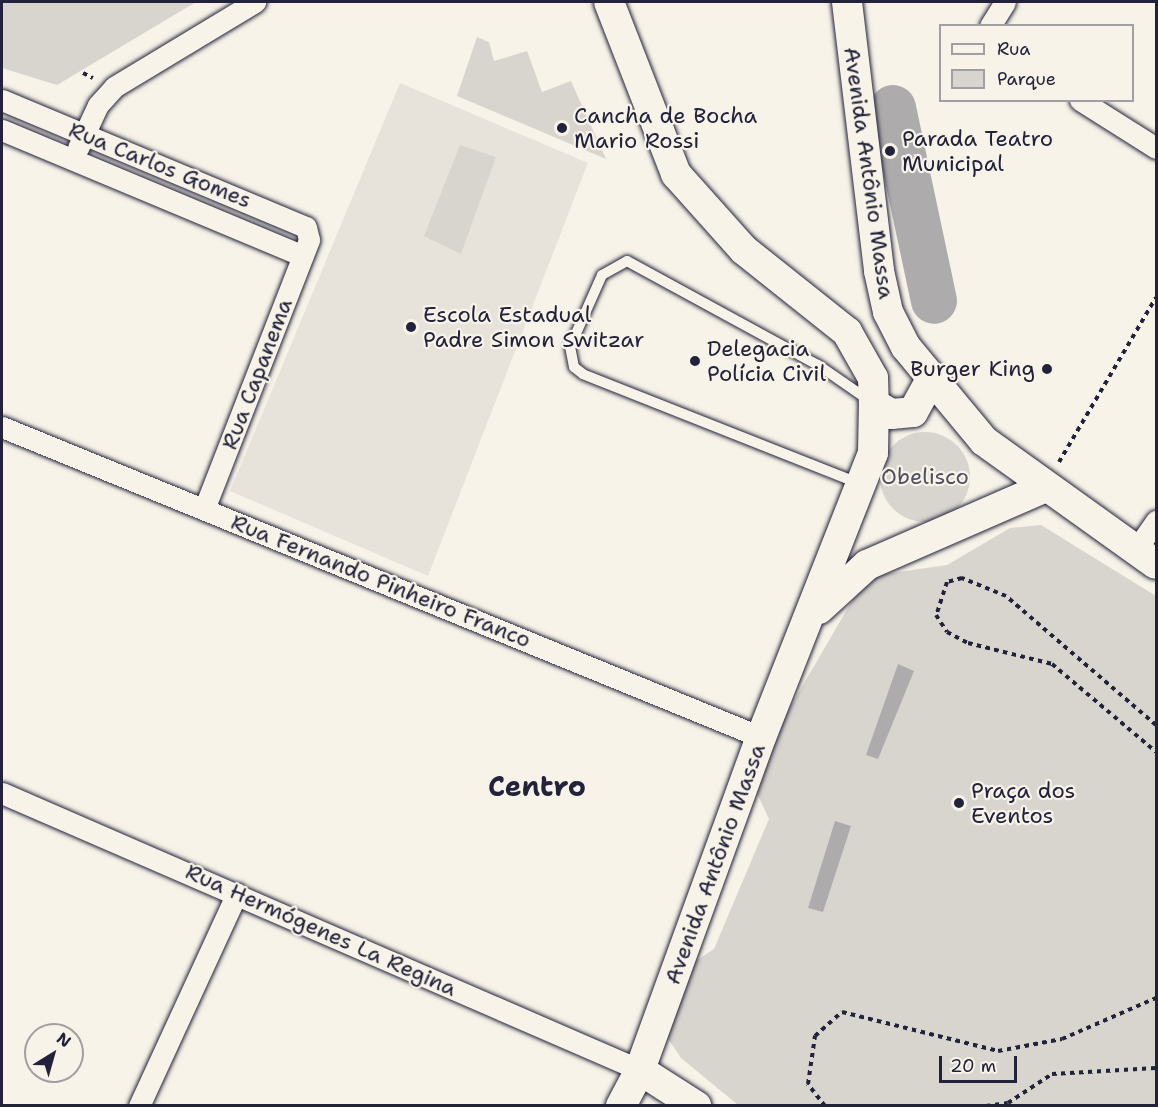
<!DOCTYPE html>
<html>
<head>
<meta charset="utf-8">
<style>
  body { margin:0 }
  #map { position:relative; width:1158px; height:1107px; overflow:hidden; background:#f7f3e8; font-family:"Shantell Sans",sans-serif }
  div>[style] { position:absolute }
  .built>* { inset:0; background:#e7e3db }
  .green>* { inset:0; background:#d8d5cf }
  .round { border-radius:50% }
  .water>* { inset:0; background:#aeabad }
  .river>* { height:46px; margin:-23px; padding:0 23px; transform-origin:23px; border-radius:23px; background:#aeabad }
  .path>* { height:4px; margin-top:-2px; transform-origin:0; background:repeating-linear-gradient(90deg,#22223b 0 4.5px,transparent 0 9px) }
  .roads { filter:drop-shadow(0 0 2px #22223b) drop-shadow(0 0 2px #22223b) }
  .lane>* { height:10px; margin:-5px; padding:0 5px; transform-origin:5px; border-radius:5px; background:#f7f3e8 }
  .street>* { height:21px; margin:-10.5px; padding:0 10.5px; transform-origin:10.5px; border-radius:10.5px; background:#f7f3e8 }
  .secondary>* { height:30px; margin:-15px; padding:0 15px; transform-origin:15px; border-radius:15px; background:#f7f3e8 }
  .dots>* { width:16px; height:16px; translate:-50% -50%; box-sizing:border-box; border:3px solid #f7f3e8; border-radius:50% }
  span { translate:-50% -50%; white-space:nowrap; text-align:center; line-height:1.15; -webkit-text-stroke:4.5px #f7f3e8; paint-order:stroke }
  .poi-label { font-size:22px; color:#22223b }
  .left { translate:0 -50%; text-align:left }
  .right { translate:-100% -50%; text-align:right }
  .street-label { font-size:22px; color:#22223b }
  .park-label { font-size:22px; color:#504f60 }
  .district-label { font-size:28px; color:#22223b; font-weight:700 }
  .frame { position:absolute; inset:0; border:3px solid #22223b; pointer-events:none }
  .legend { position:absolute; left:939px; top:24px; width:195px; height:78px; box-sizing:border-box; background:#f7f3e8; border:2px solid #a29fa3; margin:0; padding:8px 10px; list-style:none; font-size:18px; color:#22223b }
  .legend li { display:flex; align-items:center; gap:12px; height:30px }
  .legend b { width:30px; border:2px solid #a29fa3 }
  .north { position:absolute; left:24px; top:1023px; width:60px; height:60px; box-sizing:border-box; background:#f7f3e8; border:2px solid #a29fa3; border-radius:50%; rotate:37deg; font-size:16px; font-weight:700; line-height:24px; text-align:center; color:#22223b }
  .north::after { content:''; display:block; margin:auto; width:21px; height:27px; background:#22223b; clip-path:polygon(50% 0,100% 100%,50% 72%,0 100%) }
  .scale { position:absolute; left:939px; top:1056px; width:78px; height:27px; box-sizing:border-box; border:3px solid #22223b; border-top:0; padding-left:8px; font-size:18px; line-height:21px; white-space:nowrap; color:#22223b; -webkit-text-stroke:4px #f7f3e8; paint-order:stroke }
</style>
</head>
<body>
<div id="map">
  <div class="built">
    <div style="clip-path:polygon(400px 83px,588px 163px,428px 576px,230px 491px)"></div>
  </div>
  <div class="green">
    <div style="clip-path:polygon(2px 2px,196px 2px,57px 85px,2px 68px)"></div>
    <div style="clip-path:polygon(477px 37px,489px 42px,494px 61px,527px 51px,542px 92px,571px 81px,606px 159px,457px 96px)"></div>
    <div style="clip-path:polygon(460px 145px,496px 157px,461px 254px,424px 236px)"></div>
    <div class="round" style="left:880px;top:432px;width:90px;height:90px"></div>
    <div style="clip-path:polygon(1041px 525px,1156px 596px,1156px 1105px,738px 1105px,681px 1058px,667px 1037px,682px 970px,714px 949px,769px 819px,754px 787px,774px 735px,860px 587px,878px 575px,947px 565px,1010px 528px)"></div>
  </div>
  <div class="water">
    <div style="clip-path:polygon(898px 664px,914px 671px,878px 759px,866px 755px)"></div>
    <div style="clip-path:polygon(835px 821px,851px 826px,823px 912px,808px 908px)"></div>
  </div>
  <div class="river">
    <div style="left:893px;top:108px;width:197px;rotate:78deg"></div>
  </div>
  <div class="path">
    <div style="left:83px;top:73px;width:11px;rotate:27deg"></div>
    <div style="left:1059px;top:462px;width:191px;rotate:-59.5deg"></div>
    <div style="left:1156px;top:725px;width:198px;rotate:-139.3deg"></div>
    <div style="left:1006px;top:596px;width:48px;rotate:-157.8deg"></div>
    <div style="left:962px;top:578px;width:16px;rotate:165deg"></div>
    <div style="left:947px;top:582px;width:35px;rotate:108deg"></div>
    <div style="left:936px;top:615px;width:20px;rotate:57deg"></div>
    <div style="left:947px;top:632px;width:24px;rotate:28deg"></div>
    <div style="left:968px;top:643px;width:87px;rotate:14deg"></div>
    <div style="left:1052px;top:664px;width:136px;rotate:40.2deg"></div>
    <div style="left:825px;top:1106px;width:28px;rotate:-128deg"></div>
    <div style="left:808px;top:1084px;width:49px;rotate:-81.7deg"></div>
    <div style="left:815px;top:1036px;width:36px;rotate:-42deg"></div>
    <div style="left:842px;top:1012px;width:161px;rotate:14deg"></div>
    <div style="left:998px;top:1051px;width:65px;rotate:-10.6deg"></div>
    <div style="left:1062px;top:1039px;width:103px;rotate:-23.6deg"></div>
    <div style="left:986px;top:1106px;width:22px;rotate:-8deg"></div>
    <div style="left:1008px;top:1103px;width:53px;rotate:-33.4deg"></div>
    <div style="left:1052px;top:1074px;width:104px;rotate:-3.3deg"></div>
  </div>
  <div class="roads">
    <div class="lane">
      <div style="left:858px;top:483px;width:296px;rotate:-158.4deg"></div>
      <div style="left:583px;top:374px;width:11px;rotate:-142deg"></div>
      <div style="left:574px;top:367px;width:20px;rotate:-101deg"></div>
      <div style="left:570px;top:347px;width:79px;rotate:-66deg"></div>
      <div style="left:602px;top:275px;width:29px;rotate:-29deg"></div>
      <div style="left:627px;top:261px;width:217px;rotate:28.6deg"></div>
      <div style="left:818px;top:365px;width:63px;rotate:34.7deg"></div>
    </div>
    <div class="street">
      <div style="left:990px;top:26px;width:28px;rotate:-58deg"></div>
      <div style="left:2px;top:100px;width:329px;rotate:22.7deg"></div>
      <div style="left:306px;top:227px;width:13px;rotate:77deg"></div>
      <div style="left:309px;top:240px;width:289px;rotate:111.3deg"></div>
      <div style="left:1080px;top:100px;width:90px;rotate:32.3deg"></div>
      <div style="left:2px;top:130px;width:326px;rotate:22.7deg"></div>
      <div style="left:78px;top:148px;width:47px;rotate:-65.1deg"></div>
      <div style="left:98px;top:105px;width:24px;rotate:-48deg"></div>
      <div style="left:114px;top:87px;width:165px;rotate:-31.1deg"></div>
      <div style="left:2px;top:427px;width:820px;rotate:22.22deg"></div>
      <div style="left:1135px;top:551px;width:37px;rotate:-55deg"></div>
      <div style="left:2px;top:793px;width:696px;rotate:23.47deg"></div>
      <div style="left:139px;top:1106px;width:234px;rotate:-65.3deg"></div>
    </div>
    <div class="secondary">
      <div style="left:609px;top:2px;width:185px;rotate:68.7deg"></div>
      <div style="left:676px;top:174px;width:102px;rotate:48.2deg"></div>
      <div style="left:744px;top:250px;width:132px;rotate:38.5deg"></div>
      <div style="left:847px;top:332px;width:53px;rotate:60.5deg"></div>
      <div style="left:873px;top:378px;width:26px;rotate:88deg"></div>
      <div style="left:874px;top:404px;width:49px;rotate:91.2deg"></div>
      <div style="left:873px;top:453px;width:305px;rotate:111.5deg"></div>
      <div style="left:761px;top:737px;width:354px;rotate:110deg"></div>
      <div style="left:640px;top:1070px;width:41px;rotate:117.8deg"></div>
      <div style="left:847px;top:2px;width:271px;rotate:83.2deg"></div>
      <div style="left:879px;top:271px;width:42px;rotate:77.6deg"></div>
      <div style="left:888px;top:312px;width:39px;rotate:63deg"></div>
      <div style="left:906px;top:347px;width:122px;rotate:50.3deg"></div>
      <div style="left:984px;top:441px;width:211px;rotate:35.6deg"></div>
      <div style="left:874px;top:404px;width:20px;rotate:30deg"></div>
      <div style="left:891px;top:414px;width:22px;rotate:-5deg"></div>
      <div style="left:913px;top:412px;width:35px;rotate:-61deg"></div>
      <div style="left:819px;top:609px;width:65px;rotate:-42.5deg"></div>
      <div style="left:867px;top:565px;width:192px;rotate:-23.6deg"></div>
      <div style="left:640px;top:1070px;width:67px;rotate:32.7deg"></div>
    </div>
  </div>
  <div class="dots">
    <div style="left:562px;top:128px;background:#22223b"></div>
    <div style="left:890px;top:151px;background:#22223b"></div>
    <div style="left:411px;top:327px;background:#22223b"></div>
    <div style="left:695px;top:361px;background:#22223b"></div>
    <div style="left:1047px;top:369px;background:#22223b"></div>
    <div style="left:959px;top:803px;background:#22223b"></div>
  </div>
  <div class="poi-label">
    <span class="left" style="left:574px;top:128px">Cancha de Bocha<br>Mario Rossi</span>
    <span class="left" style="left:902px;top:151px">Parada Teatro<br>Municipal</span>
    <span class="left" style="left:423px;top:327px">Escola Estadual<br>Padre Simon Switzar</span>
    <span class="left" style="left:707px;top:361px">Delegacia<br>Polícia Civil</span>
    <span class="right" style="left:1035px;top:369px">Burger King</span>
    <span class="left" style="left:971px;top:803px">Praça dos<br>Eventos</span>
  </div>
  <div class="street-label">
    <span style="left:160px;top:165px;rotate:22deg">Rua Carlos Gomes</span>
    <span style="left:869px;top:173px;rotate:82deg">Avenida Antônio Massa</span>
    <span style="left:257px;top:374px;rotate:-69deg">Rua Capanema</span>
    <span style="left:381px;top:581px;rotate:22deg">Rua Fernando Pinheiro Franco</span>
    <span style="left:715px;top:864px;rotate:-70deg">Avenida Antônio Massa</span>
    <span style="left:321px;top:930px;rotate:24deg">Rua Hermógenes La Regina</span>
  </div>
  <div class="park-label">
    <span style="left:925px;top:477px">Obelisco</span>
  </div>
  <div class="district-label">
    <span style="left:537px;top:786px">Centro</span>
  </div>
  <div class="frame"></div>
  <ul class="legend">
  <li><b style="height:8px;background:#f7f3e8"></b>Rua</li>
  <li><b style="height:16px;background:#d8d5cf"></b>Parque</li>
  </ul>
  <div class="north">N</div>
  <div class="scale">20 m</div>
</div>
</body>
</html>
